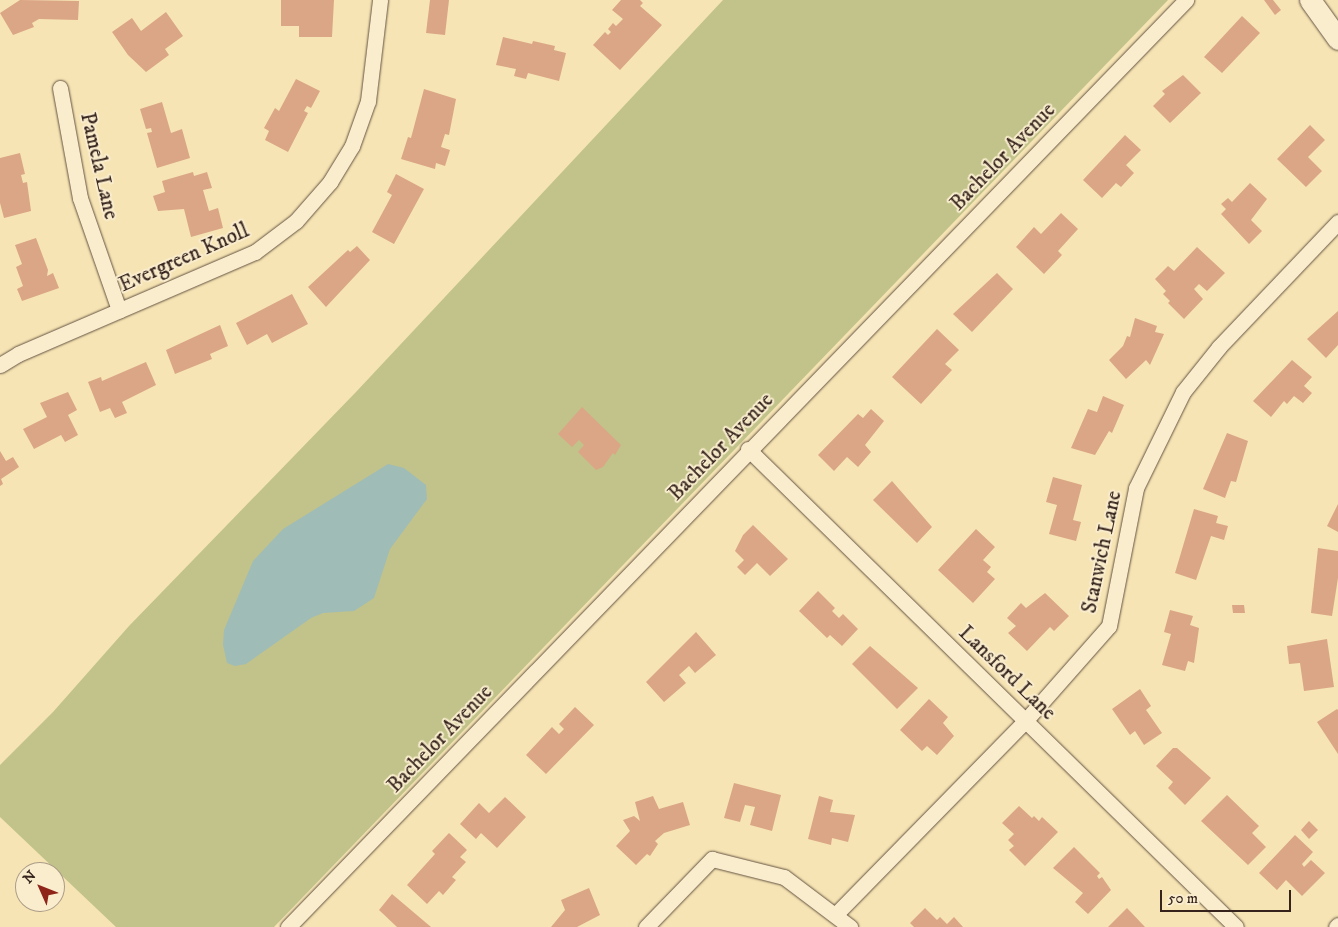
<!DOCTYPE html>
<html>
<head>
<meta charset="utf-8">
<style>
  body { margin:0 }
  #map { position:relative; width:1338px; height:927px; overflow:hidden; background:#f6e4b4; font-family:"IM FELL DW Pica",serif }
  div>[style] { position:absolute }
  .green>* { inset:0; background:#c1c38a }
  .water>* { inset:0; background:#a0bcb7 }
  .building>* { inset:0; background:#dba685 }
  .roads { filter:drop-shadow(0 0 1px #655342) drop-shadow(0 0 1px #655342) }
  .minor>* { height:15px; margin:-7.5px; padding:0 7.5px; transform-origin:7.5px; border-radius:7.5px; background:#f9edce }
  .secondary>* { height:21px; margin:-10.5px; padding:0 10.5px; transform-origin:10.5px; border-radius:10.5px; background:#f9edce }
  span { translate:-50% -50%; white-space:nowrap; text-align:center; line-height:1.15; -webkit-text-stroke:4px #f9edce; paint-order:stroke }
  .street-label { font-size:21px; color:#35231c }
  .north { position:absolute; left:15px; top:862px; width:50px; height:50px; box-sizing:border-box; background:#f9edce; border:1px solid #ab9c87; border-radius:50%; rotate:314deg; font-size:14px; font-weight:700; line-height:20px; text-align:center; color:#35231c }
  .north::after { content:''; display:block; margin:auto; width:18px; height:22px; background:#8f2418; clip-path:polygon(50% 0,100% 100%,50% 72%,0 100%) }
  .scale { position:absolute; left:1160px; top:890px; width:131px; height:22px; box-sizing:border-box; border:2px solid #35231c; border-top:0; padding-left:6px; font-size:15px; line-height:18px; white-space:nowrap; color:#35231c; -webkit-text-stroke:4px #f9edce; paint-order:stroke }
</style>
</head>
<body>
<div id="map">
  <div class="green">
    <div style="clip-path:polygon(723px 0,1168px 0,274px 927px,116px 927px,0 817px,0 765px,53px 712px,129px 626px,356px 392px)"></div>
  </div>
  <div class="water">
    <div style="clip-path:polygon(388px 464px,404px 468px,426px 485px,427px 499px,390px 549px,374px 598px,354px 611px,323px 613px,311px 618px,246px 664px,235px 666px,227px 663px,223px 645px,224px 630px,253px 561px,283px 529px)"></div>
  </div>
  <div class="building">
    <div style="clip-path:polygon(20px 0,79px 1px,78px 20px,39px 19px,32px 23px,34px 27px,13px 35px,0 13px)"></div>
    <div style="clip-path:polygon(281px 0,334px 0,332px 37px,299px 37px,299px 26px,281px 26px)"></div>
    <div style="clip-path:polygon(430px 0,449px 0,445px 35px,426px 33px)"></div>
    <div style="clip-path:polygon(621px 0,640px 0,643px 3px,640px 6px,662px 25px,620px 70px,593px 45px,605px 32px,608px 35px,611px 32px,608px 29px,613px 23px,616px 26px,623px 19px,612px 10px)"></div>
    <div style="clip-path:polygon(1264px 0,1273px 0,1281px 10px,1275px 15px)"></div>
    <div style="clip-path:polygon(166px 12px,183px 36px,165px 49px,169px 55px,146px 72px,128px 55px,112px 32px,132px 18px,141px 31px)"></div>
    <div style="clip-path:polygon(1242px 16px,1260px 33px,1222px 73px,1204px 57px)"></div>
    <div style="clip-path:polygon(503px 37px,532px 44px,533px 41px,555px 46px,554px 50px,566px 53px,559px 81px,528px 73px,526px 79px,514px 76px,516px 69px,496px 65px)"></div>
    <div style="clip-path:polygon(1183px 75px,1201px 93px,1170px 123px,1153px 106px,1165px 94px,1162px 91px)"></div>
    <div style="clip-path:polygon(296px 79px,320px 91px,311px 108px,307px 106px,304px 111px,308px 113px,288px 152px,265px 140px,269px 131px,264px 128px,275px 108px,279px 111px)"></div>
    <div style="clip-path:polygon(424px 89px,456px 99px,449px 135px,445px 134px,441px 147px,450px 150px,445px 166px,436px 163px,435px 169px,401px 159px,408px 137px,411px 138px)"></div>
    <div style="clip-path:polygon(162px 102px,171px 133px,182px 129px,190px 158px,157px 168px,147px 133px,152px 132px,151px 128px,146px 129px,140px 109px)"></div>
    <div style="clip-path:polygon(1310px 125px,1325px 140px,1308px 157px,1322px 171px,1306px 187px,1277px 159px)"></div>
    <div style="clip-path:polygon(1125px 135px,1141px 150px,1126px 165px,1134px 173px,1121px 187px,1116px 183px,1102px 198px,1083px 180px)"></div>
    <div style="clip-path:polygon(20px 153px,25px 174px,21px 175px,23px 183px,27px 182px,31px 211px,4px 218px,0 203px,0 158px)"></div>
    <div style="clip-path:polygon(193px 172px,194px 176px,207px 172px,212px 188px,203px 190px,209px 211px,218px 208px,223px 228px,191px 237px,184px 209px,158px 211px,153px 196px,165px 192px,162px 181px)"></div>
    <div style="clip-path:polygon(396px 174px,424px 189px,394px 244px,372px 232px,392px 195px,387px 192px)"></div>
    <div style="clip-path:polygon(1250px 183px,1267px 199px,1251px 220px,1262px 231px,1249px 244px,1221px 214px,1226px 209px,1221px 204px,1228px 198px,1232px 202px)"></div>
    <div style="clip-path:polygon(1061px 213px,1078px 229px,1058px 251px,1062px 255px,1044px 274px,1016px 247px,1034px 227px,1041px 234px)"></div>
    <div style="clip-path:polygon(36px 238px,48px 270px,47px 276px,53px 273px,59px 288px,22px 301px,17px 289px,23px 286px,16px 267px,22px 264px,15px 245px)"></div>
    <div style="clip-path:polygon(357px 246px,370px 260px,326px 307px,308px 287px,348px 250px,350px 252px)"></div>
    <div style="clip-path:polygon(1197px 247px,1225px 273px,1207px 291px,1199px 284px,1194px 289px,1203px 299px,1184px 319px,1168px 303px,1170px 301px,1163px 294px,1166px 291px,1155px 279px,1168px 266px,1174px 271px)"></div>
    <div style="clip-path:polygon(997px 273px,1013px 289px,972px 332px,953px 314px)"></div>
    <div style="clip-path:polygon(292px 294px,308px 324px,272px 343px,267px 334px,247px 345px,236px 323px)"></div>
    <div style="clip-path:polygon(1338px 311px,1338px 345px,1326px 358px,1307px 339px)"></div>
    <div style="clip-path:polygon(1135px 318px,1157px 326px,1155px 332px,1164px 334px,1150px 365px,1146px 360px,1126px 379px,1109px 360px,1123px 346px,1127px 336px,1130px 337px)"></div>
    <div style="clip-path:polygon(220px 325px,228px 346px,210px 354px,212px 359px,175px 374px,166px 350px)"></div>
    <div style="clip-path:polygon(937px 329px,959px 350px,945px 364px,952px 370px,921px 404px,892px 377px)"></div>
    <div style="clip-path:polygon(1292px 360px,1312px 377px,1304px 386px,1312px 393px,1303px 403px,1294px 396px,1287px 404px,1284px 401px,1271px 417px,1253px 401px)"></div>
    <div style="clip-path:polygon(146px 362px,156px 385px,122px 402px,127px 413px,115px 418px,110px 408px,100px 412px,88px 382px,101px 377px,102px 381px)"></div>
    <div style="clip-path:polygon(68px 392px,77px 410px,68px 415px,78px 435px,65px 442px,61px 435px,34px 449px,23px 429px,47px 417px,40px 403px)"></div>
    <div style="clip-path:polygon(1103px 396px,1124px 405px,1112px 433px,1109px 431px,1095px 455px,1071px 448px,1088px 409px,1097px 412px)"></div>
    <div style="clip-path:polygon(582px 407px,621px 445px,615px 455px,613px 453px,603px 467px,596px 470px,578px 452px,584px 445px,579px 440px,572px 447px,558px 434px)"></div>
    <div style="clip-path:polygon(871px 409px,884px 421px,865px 445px,871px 452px,858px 467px,847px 457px,834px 471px,818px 455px,858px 414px,863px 418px)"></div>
    <div style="clip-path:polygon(1227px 433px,1248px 441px,1236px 482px,1231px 481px,1225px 498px,1203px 489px)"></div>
    <div style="clip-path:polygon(0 451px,6px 461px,13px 457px,19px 467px,1px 479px,3px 484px,0 486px)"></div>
    <div style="clip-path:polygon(1053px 477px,1082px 485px,1073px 520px,1081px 522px,1076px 541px,1049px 534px,1057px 505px,1046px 502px)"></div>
    <div style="clip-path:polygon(892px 481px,932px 527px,917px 543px,873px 500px)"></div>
    <div style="clip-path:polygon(1338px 504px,1338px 532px,1327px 526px)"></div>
    <div style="clip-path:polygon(1194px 509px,1218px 516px,1216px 523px,1228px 526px,1224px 540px,1211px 536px,1196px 580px,1175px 573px)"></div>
    <div style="clip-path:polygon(753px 525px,788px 559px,770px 576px,757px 563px,745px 575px,737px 567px,744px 560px,735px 551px,743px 535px)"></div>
    <div style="clip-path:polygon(976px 529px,995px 547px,983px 560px,991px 567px,987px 572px,995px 579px,973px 603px,938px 570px)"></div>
    <div style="clip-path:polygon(1318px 548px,1338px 551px,1338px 578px,1332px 616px,1311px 613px)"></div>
    <div style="clip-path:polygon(818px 591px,835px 608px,832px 611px,839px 618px,843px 614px,858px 629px,842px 646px,830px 635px,827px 638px,799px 611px)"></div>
    <div style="clip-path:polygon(1045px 593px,1069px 616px,1054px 631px,1050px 627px,1027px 651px,1008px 633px,1016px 626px,1007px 618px,1021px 603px,1026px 608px)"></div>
    <div style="clip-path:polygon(1232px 605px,1244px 605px,1245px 613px,1233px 613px)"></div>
    <div style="clip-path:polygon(1170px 610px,1193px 616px,1190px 625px,1199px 628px,1194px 663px,1188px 661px,1185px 671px,1162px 665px,1171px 634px,1164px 632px)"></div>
    <div style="clip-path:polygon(696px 632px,716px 655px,695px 673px,689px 666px,679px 675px,686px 683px,664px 702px,646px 682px)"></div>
    <div style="clip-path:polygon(1327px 639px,1334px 687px,1304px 691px,1300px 663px,1289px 664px,1287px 646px)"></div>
    <div style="clip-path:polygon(870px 646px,918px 688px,897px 709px,852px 664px)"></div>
    <div style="clip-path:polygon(1140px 689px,1151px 706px,1146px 710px,1162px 733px,1144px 745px,1135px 731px,1130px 735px,1112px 709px)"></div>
    <div style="clip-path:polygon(929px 699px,948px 717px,943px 723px,954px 736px,937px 755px,927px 746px,922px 751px,900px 730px)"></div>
    <div style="clip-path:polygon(575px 707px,594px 725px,546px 774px,526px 755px,552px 727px,559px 734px,564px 729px,559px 724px)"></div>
    <div style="clip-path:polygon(1337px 709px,1338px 710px,1338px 754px,1317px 722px)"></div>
    <div style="clip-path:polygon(1173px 748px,1177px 748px,1211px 778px,1185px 805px,1168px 788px,1173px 782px,1156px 766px)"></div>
    <div style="clip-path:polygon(734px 783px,781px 795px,772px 831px,750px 825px,755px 807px,745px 805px,740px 822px,724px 818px)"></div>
    <div style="clip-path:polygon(1227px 795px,1259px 826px,1252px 833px,1266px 847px,1248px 865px,1201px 821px)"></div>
    <div style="clip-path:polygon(653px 796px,659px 809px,683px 802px,690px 825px,664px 833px,655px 841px,658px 844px,650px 856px,647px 854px,636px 865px,616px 846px,630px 831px,623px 820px,634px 816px,640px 821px,635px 802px)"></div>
    <div style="clip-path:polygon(819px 796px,833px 800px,830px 812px,855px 815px,848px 842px,832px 838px,831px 845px,808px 839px)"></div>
    <div style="clip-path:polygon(505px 797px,526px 817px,497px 848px,481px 833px,476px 839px,460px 824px,479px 803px,489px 813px)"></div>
    <div style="clip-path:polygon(1019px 806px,1032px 818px,1034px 816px,1039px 821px,1042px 817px,1058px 832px,1025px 866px,1009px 850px,1014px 846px,1008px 840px,1014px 834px,1002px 823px)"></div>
    <div style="clip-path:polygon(1309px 821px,1318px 830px,1309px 839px,1301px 830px)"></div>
    <div style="clip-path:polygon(449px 833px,467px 850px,460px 857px,466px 862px,452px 877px,456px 880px,443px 895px,439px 891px,427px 904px,407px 885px,435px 854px,432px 851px)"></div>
    <div style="clip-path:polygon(1295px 835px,1313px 852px,1302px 864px,1304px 867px,1311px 860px,1325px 873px,1302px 896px,1286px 880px,1277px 890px,1259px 873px)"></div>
    <div style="clip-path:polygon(1074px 847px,1100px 873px,1097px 876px,1099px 879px,1102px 877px,1111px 890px,1088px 914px,1075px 902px,1083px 893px,1053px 868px)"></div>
    <div style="clip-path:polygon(589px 888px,600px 915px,577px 927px,551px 927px,565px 910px,561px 900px)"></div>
    <div style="clip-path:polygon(392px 894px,431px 927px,397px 927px,379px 910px)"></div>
    <div style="clip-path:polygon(925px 908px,937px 920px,940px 917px,947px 924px,954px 917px,963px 927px,914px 927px,910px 923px)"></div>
    <div style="clip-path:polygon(1127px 908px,1145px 927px,1108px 927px)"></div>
  </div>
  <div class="roads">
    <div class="minor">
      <div style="left:60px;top:88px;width:112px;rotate:79.7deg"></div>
      <div style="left:80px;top:198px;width:119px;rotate:70.8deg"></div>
      <div style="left:0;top:365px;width:21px;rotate:-31deg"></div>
      <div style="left:18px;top:354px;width:258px;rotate:-23.3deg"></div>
      <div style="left:255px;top:252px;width:51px;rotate:-37.1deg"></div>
      <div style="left:296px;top:221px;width:52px;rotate:-48.9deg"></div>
      <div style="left:330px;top:182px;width:42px;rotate:-58.6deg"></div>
      <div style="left:352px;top:146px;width:48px;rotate:-70.4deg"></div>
      <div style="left:368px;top:101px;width:102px;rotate:-83.2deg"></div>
      <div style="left:748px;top:449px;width:683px;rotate:44.41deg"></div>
      <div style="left:836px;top:914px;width:272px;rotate:-45.6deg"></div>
      <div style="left:1026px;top:720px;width:125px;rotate:-48.6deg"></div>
      <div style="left:1109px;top:626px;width:141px;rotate:-78.9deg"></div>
      <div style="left:1136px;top:488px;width:107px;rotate:-63.9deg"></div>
      <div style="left:1183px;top:392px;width:58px;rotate:-51.3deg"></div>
      <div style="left:1219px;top:347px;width:173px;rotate:-46.4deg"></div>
      <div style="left:288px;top:927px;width:1291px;rotate:-45.91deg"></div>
      <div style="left:646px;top:927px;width:95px;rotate:-45.9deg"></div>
      <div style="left:712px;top:859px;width:74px;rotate:14deg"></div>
      <div style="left:784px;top:877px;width:83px;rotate:37.1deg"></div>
      <div style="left:1336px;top:927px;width:3px;rotate:-45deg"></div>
    </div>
    <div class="secondary">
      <div style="left:1310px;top:0;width:48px;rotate:54.3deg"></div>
    </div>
  </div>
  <div class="street-label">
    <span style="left:1003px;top:157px;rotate:-46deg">Bachelor Avenue</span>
    <span style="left:99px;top:166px;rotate:77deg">Pamela Lane</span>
    <span style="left:184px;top:258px;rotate:-24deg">Evergreen Knoll</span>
    <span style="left:721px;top:447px;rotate:-46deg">Bachelor Avenue</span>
    <span style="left:1102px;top:552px;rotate:-78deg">Stanwich Lane</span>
    <span style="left:1007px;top:673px;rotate:44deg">Lansford Lane</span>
    <span style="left:440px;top:739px;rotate:-46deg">Bachelor Avenue</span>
  </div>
  <div class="north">N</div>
  <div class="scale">50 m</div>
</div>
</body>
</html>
